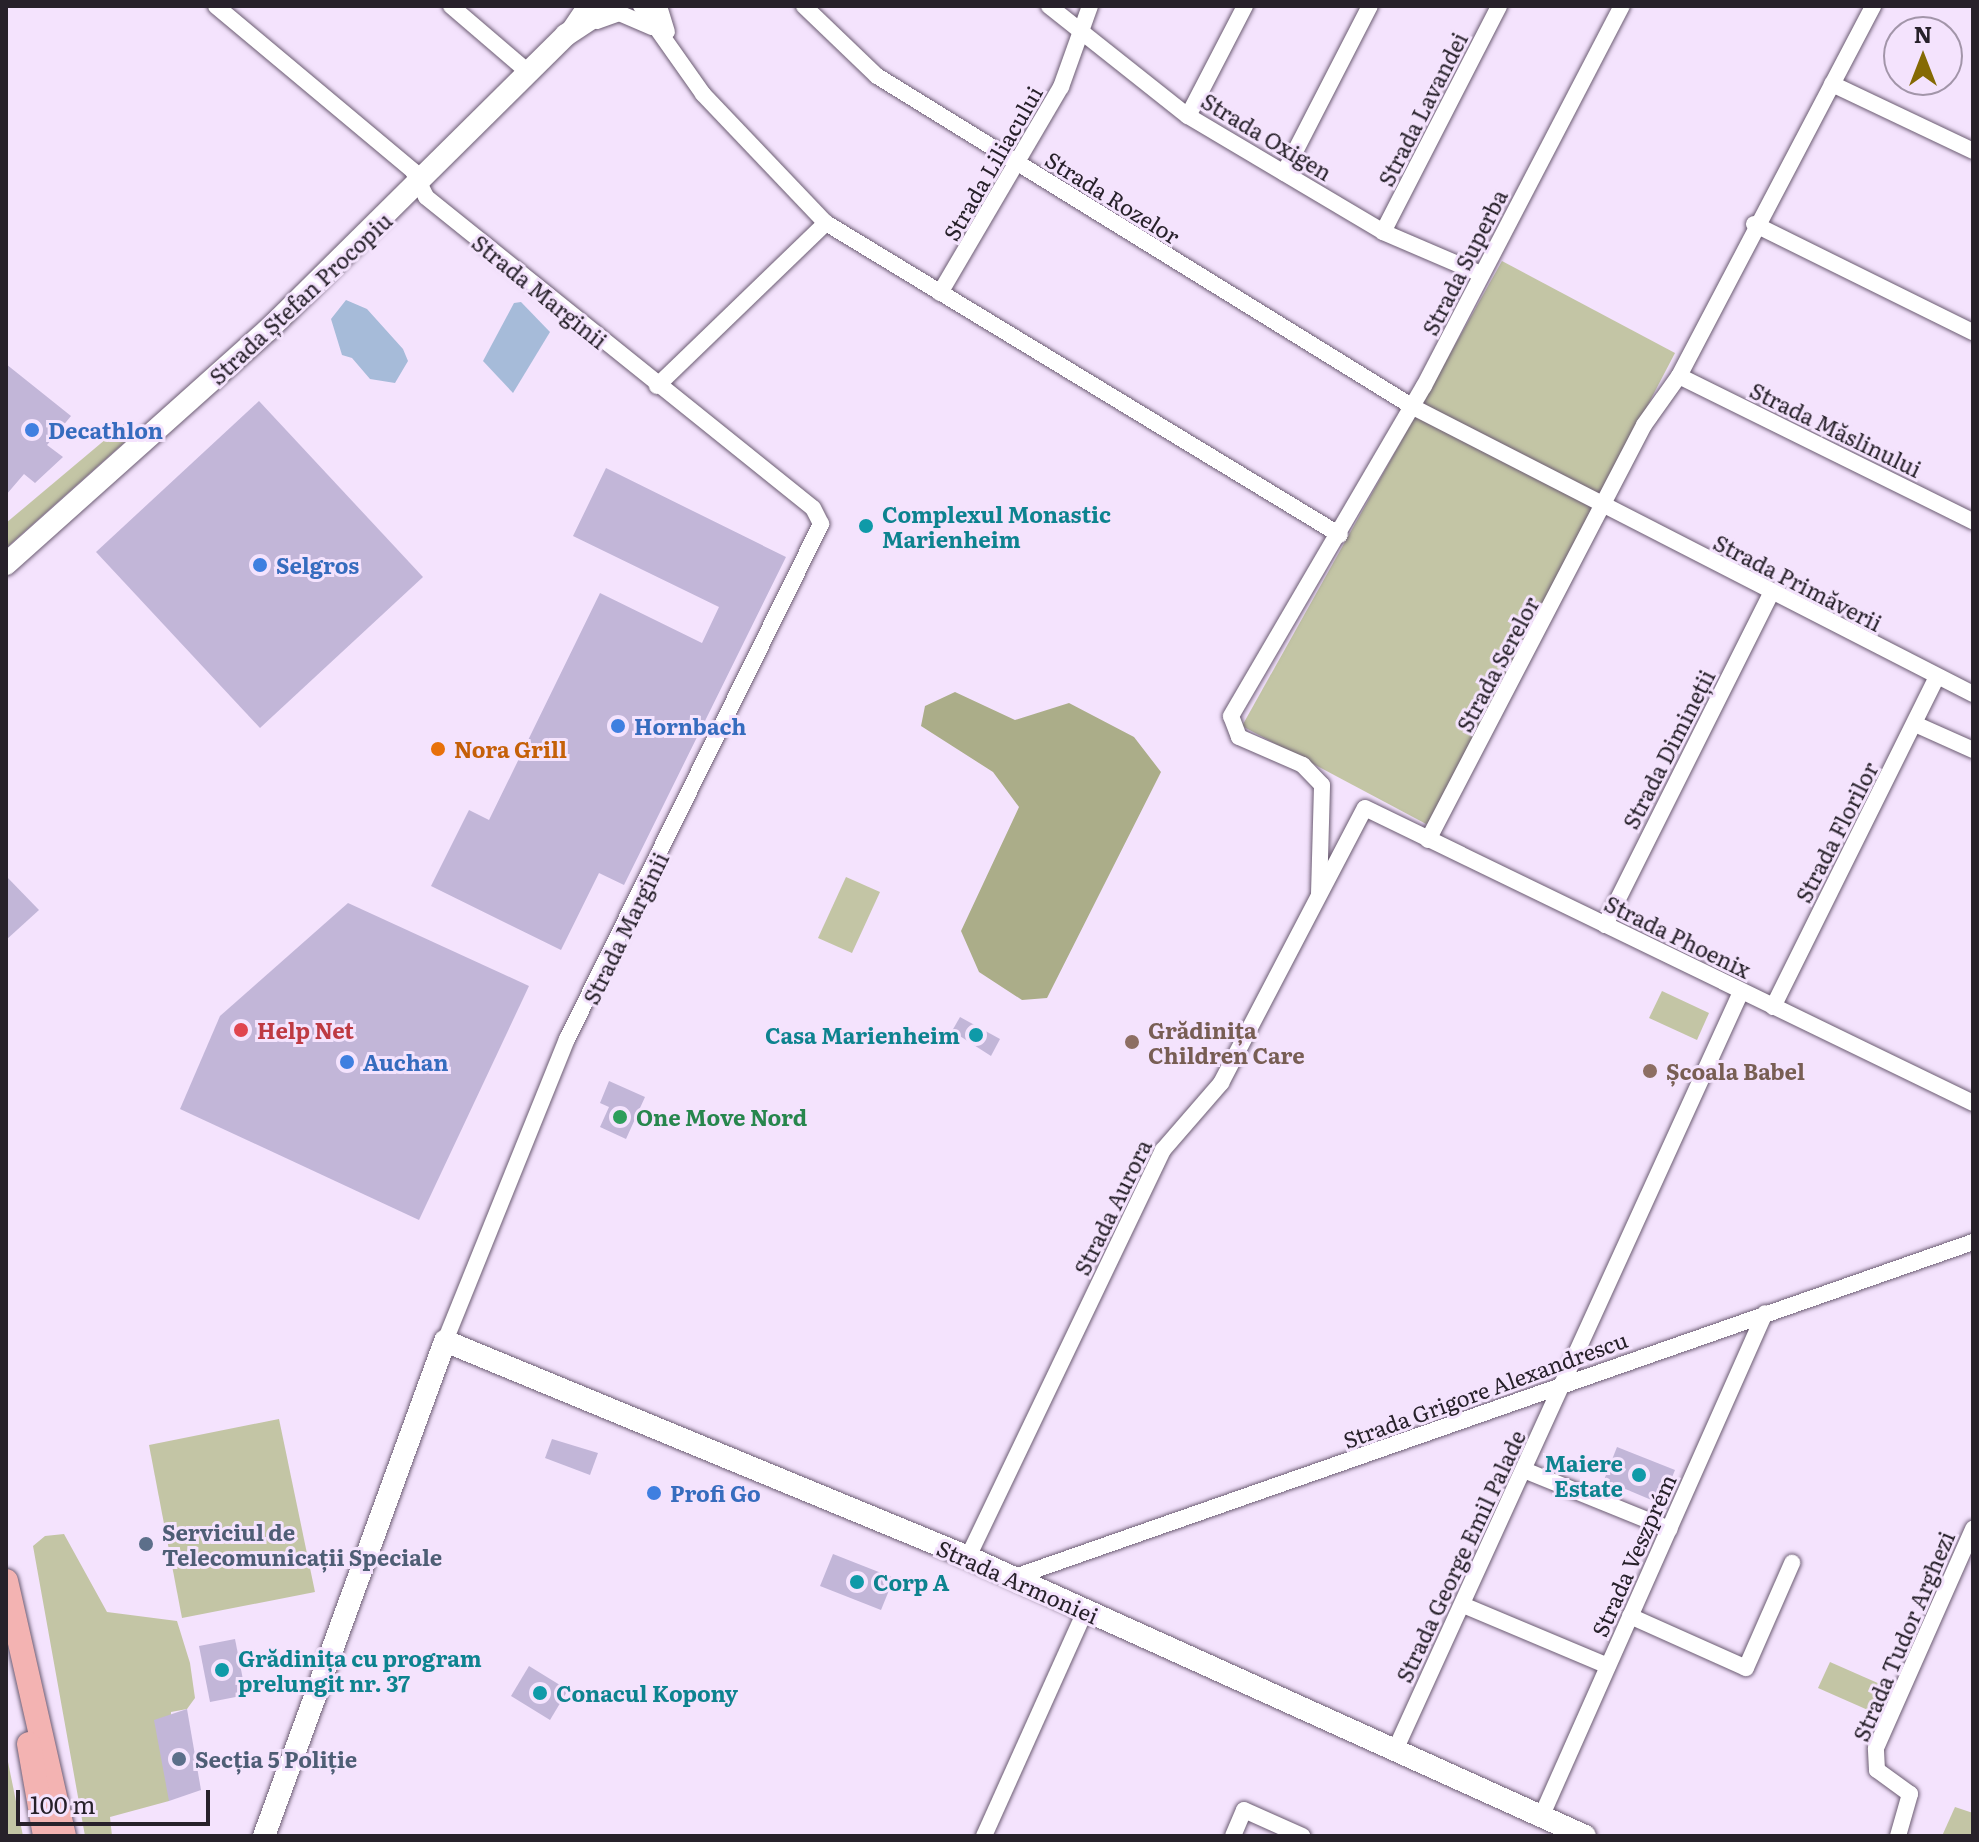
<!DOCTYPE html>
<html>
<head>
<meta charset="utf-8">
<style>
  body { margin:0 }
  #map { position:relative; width:1979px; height:1842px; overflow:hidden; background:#f4e3fd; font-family:Literata,serif }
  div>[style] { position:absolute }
  .green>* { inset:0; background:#c3c5a5 }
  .forest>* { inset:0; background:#abad89 }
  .water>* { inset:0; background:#a6bbd9 }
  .building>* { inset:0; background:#c2b6d8 }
  .roads { filter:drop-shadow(0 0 2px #6b5c72) drop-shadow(0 0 2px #6b5c72) }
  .street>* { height:16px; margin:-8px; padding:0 8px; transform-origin:8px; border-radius:8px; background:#fff }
  .secondary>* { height:22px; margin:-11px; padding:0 11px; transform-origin:11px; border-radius:11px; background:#fff }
  .primary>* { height:24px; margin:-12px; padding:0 12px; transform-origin:12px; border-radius:12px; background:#f3b3b2 }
  .dots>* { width:22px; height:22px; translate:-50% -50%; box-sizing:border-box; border:4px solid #f4e3fd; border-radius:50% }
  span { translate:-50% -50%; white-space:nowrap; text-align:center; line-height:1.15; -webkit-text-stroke:6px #f4e3fd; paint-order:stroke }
  .street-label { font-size:22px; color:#27212a }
  .shop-label { font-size:22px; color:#366cbe; font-weight:700 }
  .left { translate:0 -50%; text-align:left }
  .culture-label { font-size:22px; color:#0d838f; font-weight:700 }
  .right { translate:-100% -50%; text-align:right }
  .food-label { font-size:22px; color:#c56008; font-weight:700 }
  .education-label { font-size:22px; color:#785e54; font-weight:700 }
  .health-label { font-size:22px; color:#be3a42; font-weight:700 }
  .leisure-label { font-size:22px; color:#27864d; font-weight:700 }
  .service-label { font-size:22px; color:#4e5e75; font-weight:700 }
  .frame { position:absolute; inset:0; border:8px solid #27212a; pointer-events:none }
  .north { position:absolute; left:1883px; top:16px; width:80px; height:80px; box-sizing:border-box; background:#f4e3fd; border:2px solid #a295a9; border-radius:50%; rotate:0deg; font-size:22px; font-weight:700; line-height:32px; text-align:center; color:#27212a }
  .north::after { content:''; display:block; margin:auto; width:28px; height:36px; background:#856a04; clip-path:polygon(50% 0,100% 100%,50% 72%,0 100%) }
  .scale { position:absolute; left:16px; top:1790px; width:194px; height:36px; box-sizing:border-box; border:4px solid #27212a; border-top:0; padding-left:10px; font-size:24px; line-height:28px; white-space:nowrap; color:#27212a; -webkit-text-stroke:6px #f4e3fd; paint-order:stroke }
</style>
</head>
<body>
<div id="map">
  <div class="green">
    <div style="clip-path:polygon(1502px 261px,1675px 353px,1428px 825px,1242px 726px)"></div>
    <div style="clip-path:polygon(125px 423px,128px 439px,6px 548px,6px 523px)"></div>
    <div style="clip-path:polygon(846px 877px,880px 892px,852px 953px,818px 938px)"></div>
    <div style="clip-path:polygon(1662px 991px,1709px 1013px,1697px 1040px,1649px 1018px)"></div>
    <div style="clip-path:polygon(279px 1419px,315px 1592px,182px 1618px,149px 1445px)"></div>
    <div style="clip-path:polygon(64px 1534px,107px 1612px,177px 1621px,190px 1663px,195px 1698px,187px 1709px,171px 1712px,169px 1801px,110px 1817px,112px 1836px,85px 1836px,33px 1546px,45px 1536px)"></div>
    <div style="clip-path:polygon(1830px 1662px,1889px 1688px,1877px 1714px,1818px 1688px)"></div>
    <div style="clip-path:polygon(6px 1752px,23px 1836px,6px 1836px)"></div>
    <div style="clip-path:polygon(1955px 1807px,1973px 1813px,1973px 1836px,1942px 1836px)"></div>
  </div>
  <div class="forest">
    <div style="clip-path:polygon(955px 692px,1015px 720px,1069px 703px,1134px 737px,1161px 772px,1047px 998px,1022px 1000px,979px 972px,961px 931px,1019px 807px,993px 772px,921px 726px,925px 706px)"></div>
  </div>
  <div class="water">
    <div style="clip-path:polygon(346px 300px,367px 309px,403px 349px,408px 361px,395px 383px,370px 379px,352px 358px,342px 355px,331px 319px)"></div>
    <div style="clip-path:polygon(521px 302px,550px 332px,513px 393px,483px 361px,514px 303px)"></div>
  </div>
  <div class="building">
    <div style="clip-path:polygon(6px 364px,71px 416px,47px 445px,63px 457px,35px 483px,24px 474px,6px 495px)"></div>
    <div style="clip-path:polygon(259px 401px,423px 577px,260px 728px,96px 552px)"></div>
    <div style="clip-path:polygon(606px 468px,786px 557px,624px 885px,599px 873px,561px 950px,431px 886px,469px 810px,489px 820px,600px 593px,702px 643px,719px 607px,573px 536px)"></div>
    <div style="clip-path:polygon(6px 876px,39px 910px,6px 940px)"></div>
    <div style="clip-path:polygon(348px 903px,529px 986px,419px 1220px,180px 1109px,220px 1016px)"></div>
    <div style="clip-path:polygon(960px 1017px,1000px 1039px,991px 1056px,952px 1031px)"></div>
    <div style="clip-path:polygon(609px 1081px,645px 1097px,626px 1139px,600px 1127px,609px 1107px,600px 1103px)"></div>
    <div style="clip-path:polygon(552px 1439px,598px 1453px,590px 1475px,545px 1458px)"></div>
    <div style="clip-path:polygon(1617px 1447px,1675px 1470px,1661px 1504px,1604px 1480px)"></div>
    <div style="clip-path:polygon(833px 1554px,894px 1578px,881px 1610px,820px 1586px)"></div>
    <div style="clip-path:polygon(235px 1639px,246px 1695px,210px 1702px,199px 1646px)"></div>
    <div style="clip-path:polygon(529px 1666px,568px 1690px,550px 1720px,511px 1696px)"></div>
    <div style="clip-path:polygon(187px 1709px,201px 1790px,169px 1801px,154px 1720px)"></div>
  </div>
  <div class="roads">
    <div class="street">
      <div style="left:216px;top:6px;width:257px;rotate:39.9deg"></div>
      <div style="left:413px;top:171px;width:29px;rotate:63deg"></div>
      <div style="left:426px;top:197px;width:496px;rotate:38.8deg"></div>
      <div style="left:813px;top:508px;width:18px;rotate:63deg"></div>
      <div style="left:821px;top:524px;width:574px;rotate:116.25deg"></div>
      <div style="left:567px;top:1039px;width:326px;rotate:112deg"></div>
      <div style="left:451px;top:6px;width:101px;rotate:40.6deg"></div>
      <div style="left:641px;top:6px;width:108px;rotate:54.8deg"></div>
      <div style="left:703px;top:94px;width:178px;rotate:46.4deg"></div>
      <div style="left:826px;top:223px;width:601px;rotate:31.26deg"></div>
      <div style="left:659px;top:6px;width:27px;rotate:73deg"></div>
      <div style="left:804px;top:6px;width:101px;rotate:43.8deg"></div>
      <div style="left:877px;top:76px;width:630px;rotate:31.7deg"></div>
      <div style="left:1413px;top:407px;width:629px;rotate:27.14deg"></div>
      <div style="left:1049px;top:6px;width:177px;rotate:38.4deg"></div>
      <div style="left:1188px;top:116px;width:227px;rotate:30.7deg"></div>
      <div style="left:1383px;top:232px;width:107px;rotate:23.2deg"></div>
      <div style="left:597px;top:21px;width:23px;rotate:-20deg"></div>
      <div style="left:619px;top:13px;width:36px;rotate:23deg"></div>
      <div style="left:569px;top:30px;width:29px;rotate:-56deg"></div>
      <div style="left:1832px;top:84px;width:156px;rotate:25.4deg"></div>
      <div style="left:1188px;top:116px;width:124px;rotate:-62.6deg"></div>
      <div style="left:1284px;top:173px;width:188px;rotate:-62.8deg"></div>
      <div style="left:1754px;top:224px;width:244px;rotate:26.3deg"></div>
      <div style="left:1383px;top:232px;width:254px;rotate:-62.8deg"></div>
      <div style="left:940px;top:293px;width:239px;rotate:-59.6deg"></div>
      <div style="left:1061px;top:87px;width:86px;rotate:-70.3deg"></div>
      <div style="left:1679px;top:376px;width:328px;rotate:26.3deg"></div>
      <div style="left:657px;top:386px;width:235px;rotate:-44deg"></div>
      <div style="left:1915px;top:724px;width:64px;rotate:24.1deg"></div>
      <div style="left:1428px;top:840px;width:468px;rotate:-62.5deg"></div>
      <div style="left:1644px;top:425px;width:60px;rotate:-54.5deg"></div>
      <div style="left:1679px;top:376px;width:418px;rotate:-62.3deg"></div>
      <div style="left:1319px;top:894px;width:109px;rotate:-88.4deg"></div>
      <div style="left:1322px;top:785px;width:28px;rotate:-134deg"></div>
      <div style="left:1303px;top:765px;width:70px;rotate:-156.4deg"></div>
      <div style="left:1239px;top:737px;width:22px;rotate:-111deg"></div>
      <div style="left:1231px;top:716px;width:382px;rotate:-59.7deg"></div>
      <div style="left:1424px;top:386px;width:428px;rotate:-62.5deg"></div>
      <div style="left:1605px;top:925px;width:371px;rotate:-63.4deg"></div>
      <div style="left:1773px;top:1007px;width:369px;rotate:-63.6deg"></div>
      <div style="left:1524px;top:1470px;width:157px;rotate:22.1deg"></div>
      <div style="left:968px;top:1557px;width:451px;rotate:-64.4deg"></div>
      <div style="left:1163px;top:1150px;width:89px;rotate:-49.1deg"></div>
      <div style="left:1221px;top:1083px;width:310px;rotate:-62.4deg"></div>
      <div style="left:1365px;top:808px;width:676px;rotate:25.88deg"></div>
      <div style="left:1012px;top:1578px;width:1018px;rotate:-19.27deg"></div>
      <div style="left:1463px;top:1605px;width:157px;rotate:22.8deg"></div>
      <div style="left:1630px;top:1616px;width:127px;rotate:24.1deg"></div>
      <div style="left:1746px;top:1668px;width:115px;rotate:-66.3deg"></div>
      <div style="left:1397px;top:1746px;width:829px;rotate:-65.48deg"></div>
      <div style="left:1542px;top:1815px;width:549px;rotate:-66.05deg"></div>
      <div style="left:984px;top:1836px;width:247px;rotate:-65.8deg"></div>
      <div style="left:1233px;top:1836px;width:28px;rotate:-67deg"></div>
      <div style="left:1244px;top:1810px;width:64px;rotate:24.1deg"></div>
      <div style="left:1898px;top:1836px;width:44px;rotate:-74.1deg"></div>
      <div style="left:1910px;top:1794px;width:41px;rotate:-144deg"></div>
      <div style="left:1877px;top:1770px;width:22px;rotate:-93deg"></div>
      <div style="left:1876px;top:1748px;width:240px;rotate:-66.1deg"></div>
    </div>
    <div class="secondary">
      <div style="left:6px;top:564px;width:351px;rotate:-41.8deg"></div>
      <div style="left:268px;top:330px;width:419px;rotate:-44.7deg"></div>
      <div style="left:566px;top:35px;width:53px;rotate:-33.4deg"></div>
      <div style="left:264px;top:1836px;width:527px;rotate:-69.91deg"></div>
      <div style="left:445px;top:1341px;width:566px;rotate:22.44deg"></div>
      <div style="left:968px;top:1557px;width:677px;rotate:24.33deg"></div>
    </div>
    <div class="primary">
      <div style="left:6px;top:1581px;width:262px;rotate:77.2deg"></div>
      <div style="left:29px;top:1744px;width:93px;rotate:80.1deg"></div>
    </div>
  </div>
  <div class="dots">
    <div style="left:32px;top:430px;background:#3f7fe0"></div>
    <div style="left:866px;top:526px;background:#0f9aa8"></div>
    <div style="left:260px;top:565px;background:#3f7fe0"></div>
    <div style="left:618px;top:726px;background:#3f7fe0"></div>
    <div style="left:438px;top:749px;background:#e8710a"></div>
    <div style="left:241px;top:1030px;background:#e0444e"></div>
    <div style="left:976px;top:1035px;background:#0f9aa8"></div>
    <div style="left:1132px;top:1042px;background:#8d6e63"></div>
    <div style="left:347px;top:1062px;background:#3f7fe0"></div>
    <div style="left:1650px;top:1071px;background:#8d6e63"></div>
    <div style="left:620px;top:1117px;background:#2e9e5b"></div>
    <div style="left:1639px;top:1475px;background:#0f9aa8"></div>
    <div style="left:654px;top:1493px;background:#3f7fe0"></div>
    <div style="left:146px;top:1544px;background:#5c6f8a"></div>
    <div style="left:857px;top:1582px;background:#0f9aa8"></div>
    <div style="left:222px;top:1670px;background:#0f9aa8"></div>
    <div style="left:540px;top:1693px;background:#0f9aa8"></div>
    <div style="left:179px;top:1759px;background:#5c6f8a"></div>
  </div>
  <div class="street-label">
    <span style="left:1422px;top:109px;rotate:-63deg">Strada Lavandei</span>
    <span style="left:1267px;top:136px;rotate:31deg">Strada Oxigen</span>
    <span style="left:992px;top:163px;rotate:-60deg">Strada Liliacului</span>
    <span style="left:1113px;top:197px;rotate:32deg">Strada Rozelor</span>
    <span style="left:1464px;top:262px;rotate:-63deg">Strada Superba</span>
    <span style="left:540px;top:291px;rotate:39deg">Strada Marginii</span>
    <span style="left:300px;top:298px;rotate:-43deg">Strada Ștefan Procopiu</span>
    <span style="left:1836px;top:429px;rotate:26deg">Strada Măslinului</span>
    <span style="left:1798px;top:582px;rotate:27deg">Strada Primăverii</span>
    <span style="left:1497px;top:664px;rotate:-62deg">Strada Serelor</span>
    <span style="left:1668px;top:749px;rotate:-63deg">Strada Dimineții</span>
    <span style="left:1836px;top:832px;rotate:-63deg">Strada Florilor</span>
    <span style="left:625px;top:928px;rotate:-64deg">Strada Marginii</span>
    <span style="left:1678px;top:936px;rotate:26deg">Strada Phoenix</span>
    <span style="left:1112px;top:1207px;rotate:-64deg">Strada Aurora</span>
    <span style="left:1485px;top:1389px;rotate:-20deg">Strada Grigore Alexandrescu</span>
    <span style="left:1633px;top:1555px;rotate:-66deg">Strada Veszprém</span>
    <span style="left:1460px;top:1556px;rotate:-65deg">Strada George Emil Palade</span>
    <span style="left:1018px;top:1581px;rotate:24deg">Strada Armoniei</span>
    <span style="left:1903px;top:1636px;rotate:-67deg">Strada Tudor Arghezi</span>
  </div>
  <div class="shop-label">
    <span class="left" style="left:48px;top:430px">Decathlon</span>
    <span class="left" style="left:276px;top:565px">Selgros</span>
    <span class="left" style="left:634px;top:726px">Hornbach</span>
    <span class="left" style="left:363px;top:1062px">Auchan</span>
    <span class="left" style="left:670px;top:1493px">Profi Go</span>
  </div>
  <div class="culture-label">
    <span class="left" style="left:882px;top:526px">Complexul Monastic<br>Marienheim</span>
    <span class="right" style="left:960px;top:1035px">Casa Marienheim</span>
    <span class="right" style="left:1623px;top:1475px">Maiere<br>Estate</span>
    <span class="left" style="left:873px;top:1582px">Corp A</span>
    <span class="left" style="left:238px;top:1670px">Grădinița cu program<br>prelungit nr. 37</span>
    <span class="left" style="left:556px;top:1693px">Conacul Kopony</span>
  </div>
  <div class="food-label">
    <span class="left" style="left:454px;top:749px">Nora Grill</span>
  </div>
  <div class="education-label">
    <span class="left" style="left:1148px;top:1042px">Grădinița<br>Children Care</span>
    <span class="left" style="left:1666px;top:1071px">Școala Babel</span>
  </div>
  <div class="health-label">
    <span class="left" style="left:257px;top:1030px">Help Net</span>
  </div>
  <div class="leisure-label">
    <span class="left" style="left:636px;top:1117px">One Move Nord</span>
  </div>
  <div class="service-label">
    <span class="left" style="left:162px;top:1544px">Serviciul de<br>Telecomunicații Speciale</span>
    <span class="left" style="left:195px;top:1759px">Secția 5 Poliție</span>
  </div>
  <div class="frame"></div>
  <div class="north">N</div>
  <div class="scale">100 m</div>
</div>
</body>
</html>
